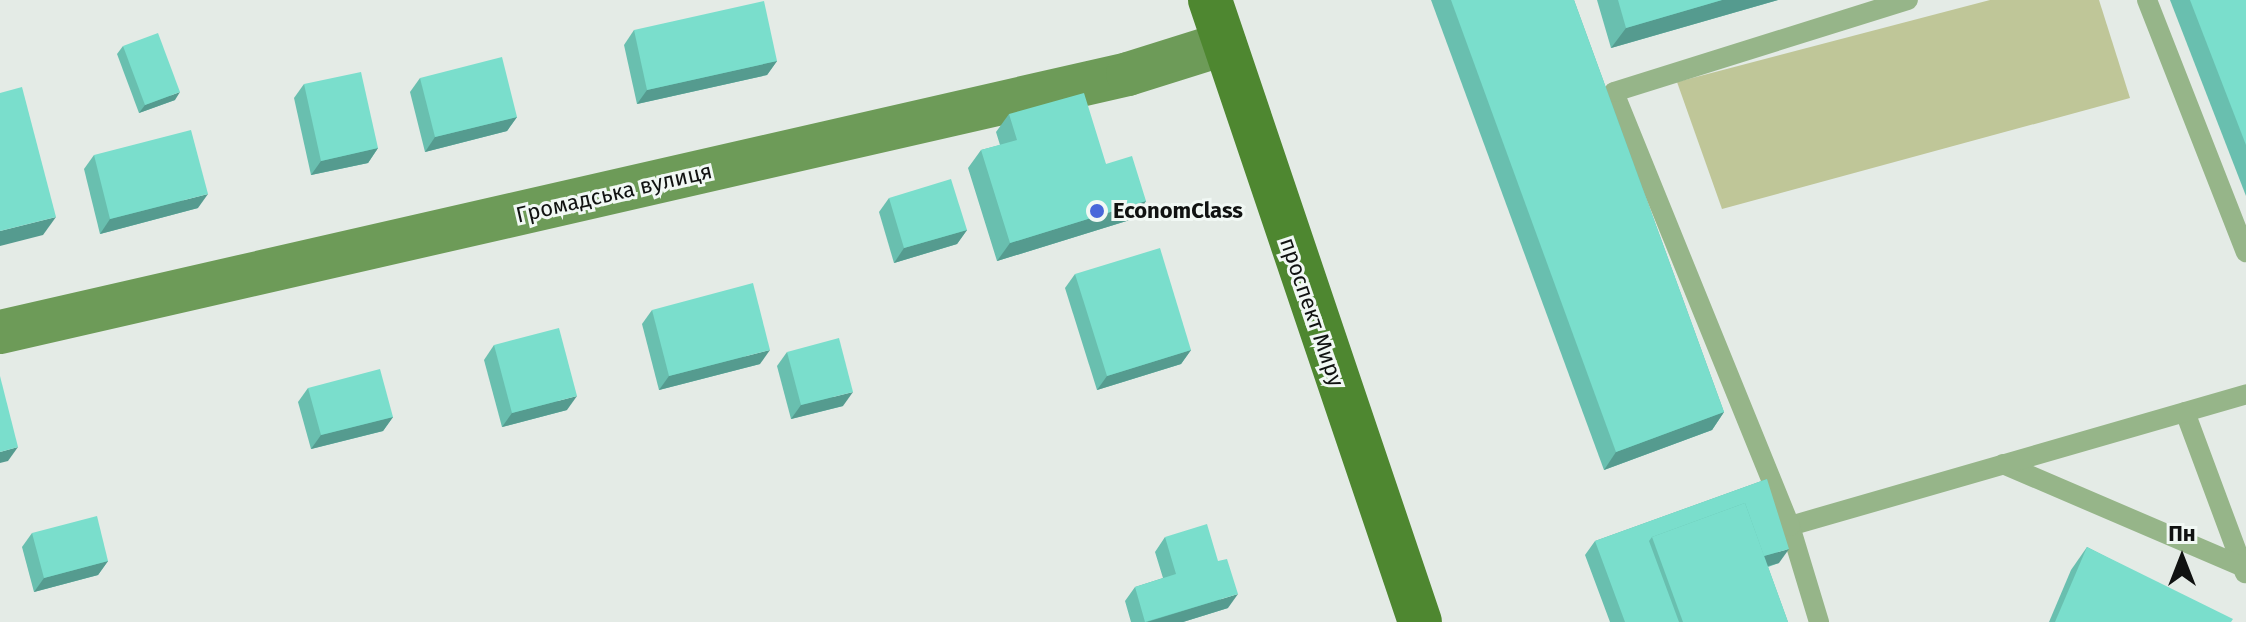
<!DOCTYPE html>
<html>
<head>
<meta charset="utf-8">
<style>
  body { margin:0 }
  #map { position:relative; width:2246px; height:622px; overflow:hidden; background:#e4ebe6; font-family:"Fira Sans",sans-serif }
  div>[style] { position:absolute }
  .green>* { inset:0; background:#bfc698 }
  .lane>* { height:20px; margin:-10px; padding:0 10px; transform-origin:10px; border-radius:10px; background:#96b589 }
  .secondary>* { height:44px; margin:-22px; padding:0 22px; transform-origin:22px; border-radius:22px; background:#6d9b58 }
  .primary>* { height:44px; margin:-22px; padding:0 22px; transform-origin:22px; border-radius:22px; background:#4e8730 }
  .wall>* { inset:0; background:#69bfaf }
  .shaded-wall>* { inset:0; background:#559b8f }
  .building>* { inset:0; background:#7adecc }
  .dots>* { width:22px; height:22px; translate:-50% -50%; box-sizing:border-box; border:4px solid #f1f8f4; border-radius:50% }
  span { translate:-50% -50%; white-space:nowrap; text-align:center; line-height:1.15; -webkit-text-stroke:6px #f1f8f4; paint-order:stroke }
  .street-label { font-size:22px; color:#101211 }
  .poi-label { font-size:22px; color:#101211; font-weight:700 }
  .left { translate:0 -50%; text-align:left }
  .north { position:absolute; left:2142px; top:518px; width:80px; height:80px; -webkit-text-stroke:6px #f1f8f4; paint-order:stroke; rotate:0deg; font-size:22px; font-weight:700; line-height:32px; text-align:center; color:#101211 }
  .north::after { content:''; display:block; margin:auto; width:28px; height:36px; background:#101211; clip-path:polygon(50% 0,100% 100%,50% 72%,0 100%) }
</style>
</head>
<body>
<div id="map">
  <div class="green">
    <div style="clip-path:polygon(1990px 0,2099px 0,2130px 98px,1722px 209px,1677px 82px)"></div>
  </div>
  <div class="lane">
    <div style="left:2147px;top:0;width:271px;rotate:68.6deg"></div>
    <div style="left:2185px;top:412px;width:172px;rotate:69.6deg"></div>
    <div style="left:2003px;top:464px;width:261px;rotate:23.2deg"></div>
    <div style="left:1790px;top:526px;width:475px;rotate:-16.1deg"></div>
    <div style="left:1819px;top:622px;width:100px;rotate:-106.8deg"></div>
    <div style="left:1790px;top:526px;width:468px;rotate:-112.1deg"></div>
    <div style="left:1614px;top:92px;width:308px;rotate:-17.4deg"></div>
  </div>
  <div class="secondary">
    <div style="left:0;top:332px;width:1157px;rotate:-12.88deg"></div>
    <div style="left:1128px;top:74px;width:101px;rotate:-17.4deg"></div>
  </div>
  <div class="primary">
    <div style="left:1210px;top:0;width:656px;rotate:71.34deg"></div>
  </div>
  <div class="wall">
    <div style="clip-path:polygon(1431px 0,1574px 0,1724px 412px,1712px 430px,1604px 470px)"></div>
    <div style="clip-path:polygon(1597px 0,1778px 0,1611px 48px)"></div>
    <div style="clip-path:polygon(2170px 0,2246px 0,2246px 196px)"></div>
    <div style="clip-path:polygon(634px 30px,777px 61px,767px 75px,637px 104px,624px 45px)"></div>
    <div style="clip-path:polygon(123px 46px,175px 100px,139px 113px,117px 54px)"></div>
    <div style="clip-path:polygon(420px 78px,517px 117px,507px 131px,425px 152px,410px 92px)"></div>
    <div style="clip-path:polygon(304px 84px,378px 148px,368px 163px,311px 175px,294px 98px)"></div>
    <div style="clip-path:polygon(1009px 114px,1106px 164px,1146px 201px,1133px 219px,997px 261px,968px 168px,981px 150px,1000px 145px,996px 132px)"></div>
    <div style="clip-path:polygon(94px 155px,198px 208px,100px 234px,84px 169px)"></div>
    <div style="clip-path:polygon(889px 198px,967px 230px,957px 244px,894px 263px,879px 212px)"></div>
    <div style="clip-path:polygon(1075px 274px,1191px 350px,1181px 364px,1097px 390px,1065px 288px)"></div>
    <div style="clip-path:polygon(652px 310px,760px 364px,659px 390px,642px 324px)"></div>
    <div style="clip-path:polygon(494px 345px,567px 410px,502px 427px,484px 360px)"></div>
    <div style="clip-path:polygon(787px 352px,843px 406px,791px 419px,777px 366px)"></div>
    <div style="clip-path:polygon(308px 388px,393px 417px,383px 431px,311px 449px,298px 402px)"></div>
    <div style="clip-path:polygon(1767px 479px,1779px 563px,1768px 567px,1788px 622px,1610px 622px,1585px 555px,1595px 541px)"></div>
    <div style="clip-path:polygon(32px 533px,108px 561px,98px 575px,34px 592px,22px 547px)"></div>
    <div style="clip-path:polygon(1165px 537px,1228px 608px,1183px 622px,1131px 622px,1125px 601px,1135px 587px,1163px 578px,1155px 552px)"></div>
    <div style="clip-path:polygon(2087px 547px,2231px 622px,2049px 622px,2071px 570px)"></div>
  </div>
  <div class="shaded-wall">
    <div style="clip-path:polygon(1722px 0,1778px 0,1611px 48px,1626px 28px)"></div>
    <div style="clip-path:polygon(777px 61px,767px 75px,637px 104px,647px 90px)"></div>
    <div style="clip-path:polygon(180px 92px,175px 100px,139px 113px,145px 105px)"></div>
    <div style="clip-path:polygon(517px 117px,507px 131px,425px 152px,435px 137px)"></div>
    <div style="clip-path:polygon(378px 148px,368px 163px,311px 175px,321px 161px)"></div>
    <div style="clip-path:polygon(208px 194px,198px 208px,100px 234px,110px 219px)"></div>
    <div style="clip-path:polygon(1146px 201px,1133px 219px,997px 261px,1010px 243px)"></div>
    <div style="clip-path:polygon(56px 217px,43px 235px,0 246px,0 231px)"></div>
    <div style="clip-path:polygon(967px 230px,957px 244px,894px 263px,904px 248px)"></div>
    <div style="clip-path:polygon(770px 350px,760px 364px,659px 390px,669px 376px)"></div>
    <div style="clip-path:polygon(1191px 350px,1181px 364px,1097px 390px,1107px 376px)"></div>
    <div style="clip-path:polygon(853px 392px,843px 406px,791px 419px,801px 405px)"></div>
    <div style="clip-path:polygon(577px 396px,567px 410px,502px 427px,512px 413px)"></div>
    <div style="clip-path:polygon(1724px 412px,1712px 430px,1604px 470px,1616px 452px)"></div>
    <div style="clip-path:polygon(393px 417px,383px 431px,311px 449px,321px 435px)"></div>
    <div style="clip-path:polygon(18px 447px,8px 461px,0 463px,0 452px)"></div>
    <div style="clip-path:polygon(1789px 549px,1779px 563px,1750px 571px,1760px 557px)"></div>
    <div style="clip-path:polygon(108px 561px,98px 575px,34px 592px,44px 578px)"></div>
    <div style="clip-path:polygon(1238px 594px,1228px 608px,1183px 622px,1147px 622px)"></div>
  </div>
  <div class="building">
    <div style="clip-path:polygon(1451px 0,1574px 0,1724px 412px,1616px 452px)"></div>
    <div style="clip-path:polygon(1618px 0,1722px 0,1626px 28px)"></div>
    <div style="clip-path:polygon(2190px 0,2246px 0,2246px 145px)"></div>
    <div style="clip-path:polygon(764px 1px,777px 61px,647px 90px,634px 30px)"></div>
    <div style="clip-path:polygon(158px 33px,180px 92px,145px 105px,123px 46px)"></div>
    <div style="clip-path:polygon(502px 57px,517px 117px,435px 137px,420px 78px)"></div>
    <div style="clip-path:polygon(361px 72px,378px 148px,321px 161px,304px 84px)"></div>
    <div style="clip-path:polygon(22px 87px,56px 217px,0 231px,0 93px)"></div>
    <div style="clip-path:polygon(1084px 93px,1106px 164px,1132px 156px,1146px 201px,1010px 243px,981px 150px,1017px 140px,1009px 114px)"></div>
    <div style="clip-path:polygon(191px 130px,208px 194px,110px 219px,94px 155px)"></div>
    <div style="clip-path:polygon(951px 179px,967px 230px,904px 248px,889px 198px)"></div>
    <div style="clip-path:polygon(1160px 248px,1191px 350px,1107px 376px,1075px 274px)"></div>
    <div style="clip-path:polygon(753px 283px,770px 350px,669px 376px,652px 310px)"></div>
    <div style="clip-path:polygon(559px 328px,577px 396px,512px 413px,494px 345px)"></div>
    <div style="clip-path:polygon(839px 338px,853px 392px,801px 405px,787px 352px)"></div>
    <div style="clip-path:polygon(380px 369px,393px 417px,321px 435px,308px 388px)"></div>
    <div style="clip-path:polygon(0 376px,18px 447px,0 452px)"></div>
    <div style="clip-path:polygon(1767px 479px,1789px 549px,1764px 556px,1745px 503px,1652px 537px,1649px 541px,1679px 622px,1625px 622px,1595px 541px)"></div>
    <div style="clip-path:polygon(1745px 503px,1788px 622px,1683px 622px,1652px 537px)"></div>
    <div style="clip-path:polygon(97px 516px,108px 561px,44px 578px,32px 533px)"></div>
    <div style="clip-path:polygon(1207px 524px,1218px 561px,1227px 559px,1238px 594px,1145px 622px,1135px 587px,1176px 574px,1165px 537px)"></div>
    <div style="clip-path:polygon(2087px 547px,2233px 619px,2231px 622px,2055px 622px)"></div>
  </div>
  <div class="dots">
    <div style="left:1097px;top:211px;background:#4867da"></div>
  </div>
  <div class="street-label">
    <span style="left:614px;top:193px;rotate:-13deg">Громадська вулиця</span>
    <span style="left:1312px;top:312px;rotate:71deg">проспект Миру</span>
  </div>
  <div class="poi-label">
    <span class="left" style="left:1113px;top:211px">EconomClass</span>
  </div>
  <div class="north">Пн</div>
</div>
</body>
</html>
